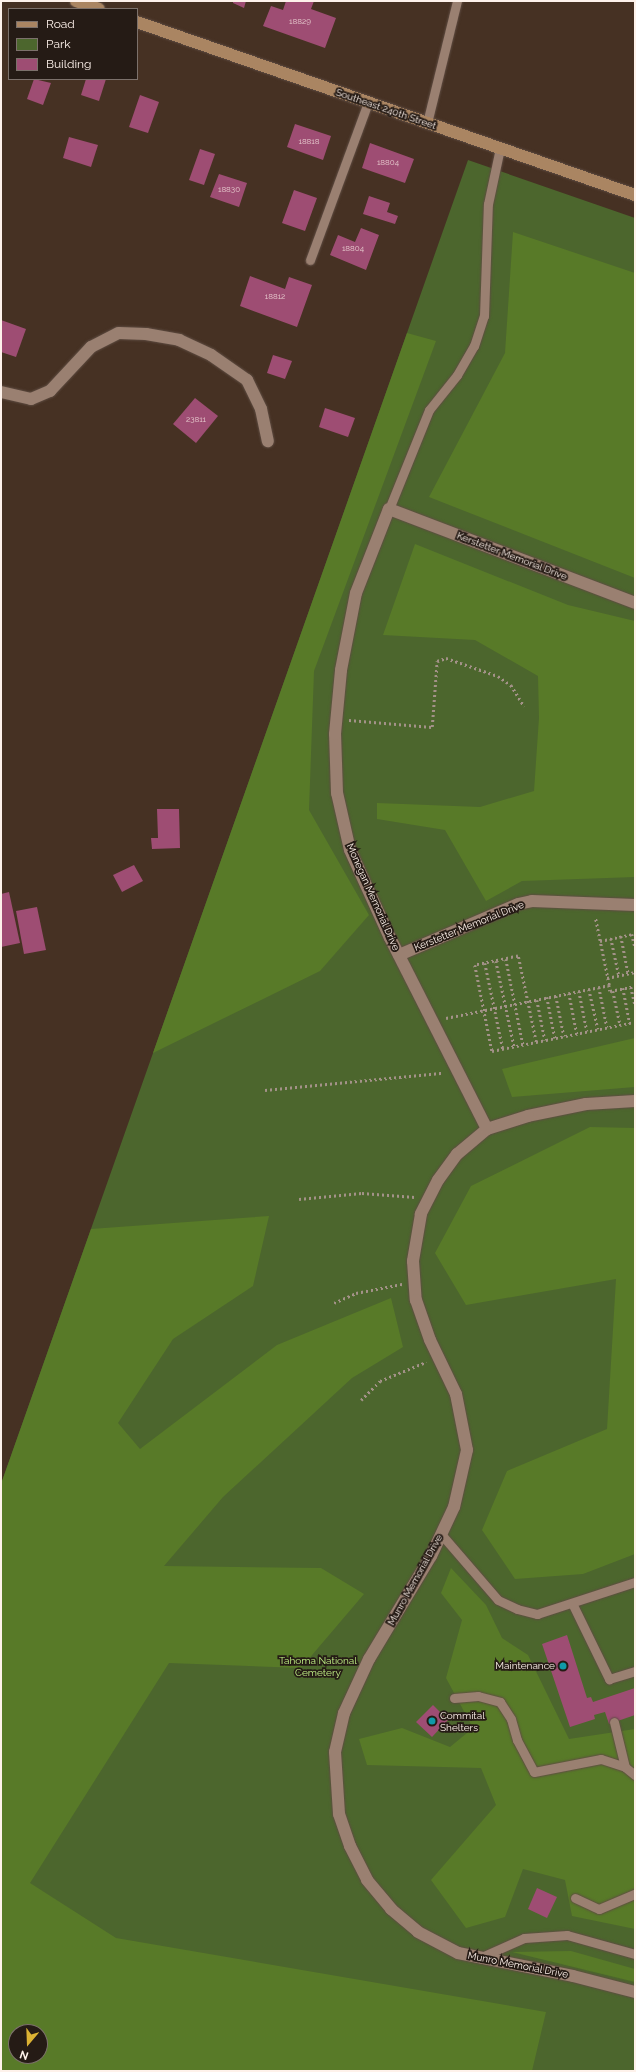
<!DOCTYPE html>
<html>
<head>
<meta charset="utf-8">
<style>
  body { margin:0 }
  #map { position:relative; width:636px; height:2072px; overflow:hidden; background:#463123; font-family:Raleway,sans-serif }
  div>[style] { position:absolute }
  .green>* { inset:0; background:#4c662d }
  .forest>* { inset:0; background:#587a28 }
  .building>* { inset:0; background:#9e4d73 }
  .path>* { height:2.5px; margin-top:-1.25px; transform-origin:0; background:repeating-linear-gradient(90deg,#a39288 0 2px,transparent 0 5px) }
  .roads { filter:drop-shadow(0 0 1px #5e4c42) drop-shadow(0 0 1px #5e4c42) }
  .service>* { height:9px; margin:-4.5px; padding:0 4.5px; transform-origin:4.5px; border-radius:4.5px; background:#9a8071 }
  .minor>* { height:12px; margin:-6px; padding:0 6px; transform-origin:6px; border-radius:6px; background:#9a8071 }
  .secondary>* { height:12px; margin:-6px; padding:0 6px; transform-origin:6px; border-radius:6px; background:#aa8562 }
  .dots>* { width:11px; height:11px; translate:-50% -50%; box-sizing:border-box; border:2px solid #251b15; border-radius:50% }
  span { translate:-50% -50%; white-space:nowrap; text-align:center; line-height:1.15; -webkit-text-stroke:3.5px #251b15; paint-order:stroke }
  .number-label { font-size:8px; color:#e6c9cd }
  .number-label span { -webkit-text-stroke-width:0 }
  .street-label { font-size:10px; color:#fef2eb }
  .park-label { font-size:10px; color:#c2f387 }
  .poi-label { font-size:10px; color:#fef2eb }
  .right { translate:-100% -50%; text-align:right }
  .left { translate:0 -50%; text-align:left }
  .frame { position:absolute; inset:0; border:2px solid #fef2eb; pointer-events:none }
  .legend { position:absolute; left:8px; top:8px; width:130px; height:72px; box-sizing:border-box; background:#251b15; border:1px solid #7c716b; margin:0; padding:5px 7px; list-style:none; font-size:12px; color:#fef2eb }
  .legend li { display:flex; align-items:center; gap:8px; height:20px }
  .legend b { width:20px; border:1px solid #7c716b }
  .north { position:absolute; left:8px; top:2024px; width:40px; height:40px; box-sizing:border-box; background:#251b15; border:1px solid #7c716b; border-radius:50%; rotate:199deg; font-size:11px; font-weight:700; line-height:16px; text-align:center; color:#fef2eb }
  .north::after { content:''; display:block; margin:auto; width:14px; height:18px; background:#dcb233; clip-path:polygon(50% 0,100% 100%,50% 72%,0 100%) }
</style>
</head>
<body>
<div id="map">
  <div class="green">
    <div style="clip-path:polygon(468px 160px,635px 218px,635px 2071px,79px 2071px,40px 2056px,40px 2032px,16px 2032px,1px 1484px)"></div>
  </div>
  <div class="forest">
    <div style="clip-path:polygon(513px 232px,635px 273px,635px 578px,429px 497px,505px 353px)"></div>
    <div style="clip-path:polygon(407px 333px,436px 341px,314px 671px,309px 810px,369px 915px,320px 971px,153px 1053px)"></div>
    <div style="clip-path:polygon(415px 544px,568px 605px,635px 621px,635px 877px,522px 881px,486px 901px,445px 830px,377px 819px,377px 803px,480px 807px,534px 791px,539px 718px,538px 676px,475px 640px,383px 635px)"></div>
    <div style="clip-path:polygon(635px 1038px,635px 1087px,512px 1097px,502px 1069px)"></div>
    <div style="clip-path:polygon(590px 1127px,635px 1128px,635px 1554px,583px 1574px,515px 1579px,482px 1530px,507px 1471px,607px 1429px,616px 1279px,466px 1305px,435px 1253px,471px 1186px)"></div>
    <div style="clip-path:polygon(evenodd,269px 1216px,253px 1286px,173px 1339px,118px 1423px,140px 1449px,277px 1345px,391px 1298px,403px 1347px,352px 1378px,223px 1497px,164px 1566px,321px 1568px,364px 1594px,301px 1668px,169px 1663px,30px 1883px,116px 1938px,546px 2012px,532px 2071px,1px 2071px,1px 1484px,91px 1229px,269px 1216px,16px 2032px,40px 2032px,40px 2056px,16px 2056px,16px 2032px)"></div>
    <div style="clip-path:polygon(451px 1568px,486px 1605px,502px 1638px,528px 1655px,569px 1739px,635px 1729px,635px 1929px,572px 1916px,565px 1880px,523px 1869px,505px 1917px,466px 1928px,431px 1880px,496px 1805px,481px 1768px,367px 1765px,359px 1739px,402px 1728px,450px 1747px,473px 1728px,446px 1678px,462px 1620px,441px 1593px)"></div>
    <div style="clip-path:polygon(571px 1951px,635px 1969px,635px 1982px,512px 1952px)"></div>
  </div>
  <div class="building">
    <div style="clip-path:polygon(233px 1px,246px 1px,244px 8px,233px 3px)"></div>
    <div style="clip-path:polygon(286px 1px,314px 1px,311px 9px,336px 18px,325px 48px,263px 26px,271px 6px,283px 10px)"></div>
    <div style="clip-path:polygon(34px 79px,51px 83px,43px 105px,27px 99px)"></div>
    <div style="clip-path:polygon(86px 79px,106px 79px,99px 101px,81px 95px)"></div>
    <div style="clip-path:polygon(140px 95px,159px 102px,148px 133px,129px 127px)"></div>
    <div style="clip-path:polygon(295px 124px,331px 136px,323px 160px,287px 147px)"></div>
    <div style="clip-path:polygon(69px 137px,98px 145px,91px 167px,63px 158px)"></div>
    <div style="clip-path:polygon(370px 143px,414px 159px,405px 183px,362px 168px)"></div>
    <div style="clip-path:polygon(200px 149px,215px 154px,204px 185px,189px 180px)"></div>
    <div style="clip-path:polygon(219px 174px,247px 183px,239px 207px,210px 197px)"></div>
    <div style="clip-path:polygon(294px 190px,317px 198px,305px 231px,282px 223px)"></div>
    <div style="clip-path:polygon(369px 196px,390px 203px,387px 212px,398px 216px,395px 224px,363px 214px)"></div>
    <div style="clip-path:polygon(361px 228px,379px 235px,366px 270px,330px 255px,338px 235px,355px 242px)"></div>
    <div style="clip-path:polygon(250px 276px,285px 289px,289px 277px,312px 285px,297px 327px,240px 306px)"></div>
    <div style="clip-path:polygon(1px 320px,26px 329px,16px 357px,1px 352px)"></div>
    <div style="clip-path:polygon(273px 355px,292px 361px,285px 379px,267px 373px)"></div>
    <div style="clip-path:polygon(195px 398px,218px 416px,196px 443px,173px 424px)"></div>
    <div style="clip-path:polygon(325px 408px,355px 418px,348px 437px,319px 427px)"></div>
    <div style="clip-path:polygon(157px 809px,179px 809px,180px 848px,152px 849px,151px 838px,158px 838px)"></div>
    <div style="clip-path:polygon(134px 865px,143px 881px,122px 892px,113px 875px)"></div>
    <div style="clip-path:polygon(9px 892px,20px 943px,1px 947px,1px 894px)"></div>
    <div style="clip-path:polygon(37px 907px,46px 950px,24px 954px,16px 911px)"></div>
    <div style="clip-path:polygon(567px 1635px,587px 1698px,591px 1697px,593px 1702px,635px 1688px,635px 1715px,609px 1724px,605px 1712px,594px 1715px,595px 1719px,570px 1727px,542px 1644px)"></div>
    <div style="clip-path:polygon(433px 1705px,448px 1720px,432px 1737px,416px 1722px)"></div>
    <div style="clip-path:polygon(537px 1888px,557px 1897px,547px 1918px,528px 1909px)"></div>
  </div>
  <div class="path">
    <div style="left:349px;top:720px;width:83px;rotate:4.8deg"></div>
    <div style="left:432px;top:727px;width:66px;rotate:-85.7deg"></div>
    <div style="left:437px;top:661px;width:9px;rotate:-18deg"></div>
    <div style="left:446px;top:658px;width:55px;rotate:19.1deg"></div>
    <div style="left:498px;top:676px;width:16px;rotate:35deg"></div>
    <div style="left:511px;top:685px;width:25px;rotate:58deg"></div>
    <div style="left:621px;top:936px;width:38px;rotate:79deg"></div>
    <div style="left:611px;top:938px;width:38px;rotate:78deg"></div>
    <div style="left:600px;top:941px;width:33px;rotate:-12deg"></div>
    <div style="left:632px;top:934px;width:13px;rotate:77deg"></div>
    <div style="left:506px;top:959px;width:87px;rotate:78.7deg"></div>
    <div style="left:496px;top:961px;width:87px;rotate:78deg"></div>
    <div style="left:485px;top:963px;width:88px;rotate:78.2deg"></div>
    <div style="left:607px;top:978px;width:29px;rotate:-12deg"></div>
    <div style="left:609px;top:985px;width:6px;rotate:81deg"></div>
    <div style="left:610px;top:991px;width:25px;rotate:-11deg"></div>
    <div style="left:599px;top:987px;width:41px;rotate:78.7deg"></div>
    <div style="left:631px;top:987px;width:18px;rotate:77deg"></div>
    <div style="left:623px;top:988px;width:36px;rotate:79deg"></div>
    <div style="left:589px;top:989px;width:41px;rotate:77.3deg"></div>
    <div style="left:579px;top:991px;width:41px;rotate:78.7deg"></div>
    <div style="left:613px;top:991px;width:35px;rotate:78deg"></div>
    <div style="left:569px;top:993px;width:42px;rotate:79deg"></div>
    <div style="left:556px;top:996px;width:41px;rotate:78.7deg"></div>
    <div style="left:547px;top:997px;width:42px;rotate:79deg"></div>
    <div style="left:537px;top:1000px;width:41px;rotate:78.7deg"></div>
    <div style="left:446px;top:1018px;width:166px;rotate:-11.4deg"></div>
    <div style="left:609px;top:985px;width:69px;rotate:-101.6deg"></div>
    <div style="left:536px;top:1042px;width:88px;rotate:-101.8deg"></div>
    <div style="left:518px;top:956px;width:44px;rotate:168.2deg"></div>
    <div style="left:475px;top:965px;width:88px;rotate:78.8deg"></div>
    <div style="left:492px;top:1051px;width:146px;rotate:-11.5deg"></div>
    <div style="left:265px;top:1090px;width:179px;rotate:-5.5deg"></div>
    <div style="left:299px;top:1199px;width:63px;rotate:-5.4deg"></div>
    <div style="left:362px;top:1193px;width:53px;rotate:4.3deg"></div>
    <div style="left:334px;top:1303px;width:24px;rotate:-24deg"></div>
    <div style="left:356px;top:1293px;width:47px;rotate:-11.1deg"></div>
    <div style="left:361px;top:1400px;width:27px;rotate:-45deg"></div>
    <div style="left:380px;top:1381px;width:50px;rotate:-22.4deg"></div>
  </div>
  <div class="roads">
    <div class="service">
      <div style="left:427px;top:123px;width:126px;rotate:-76.2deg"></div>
      <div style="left:310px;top:260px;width:168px;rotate:-69.8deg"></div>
      <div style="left:389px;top:509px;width:107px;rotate:-68deg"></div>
      <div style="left:429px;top:410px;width:45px;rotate:-51.3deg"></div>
      <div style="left:457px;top:375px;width:34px;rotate:-60deg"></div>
      <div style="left:474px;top:346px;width:32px;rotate:-72deg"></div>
      <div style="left:484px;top:316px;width:112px;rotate:-88deg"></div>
      <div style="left:488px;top:204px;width:57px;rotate:-77.9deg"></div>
      <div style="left:441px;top:1534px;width:87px;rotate:49.2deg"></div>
      <div style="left:498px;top:1600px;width:21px;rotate:25deg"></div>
      <div style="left:517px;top:1609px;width:21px;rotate:14deg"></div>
      <div style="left:537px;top:1614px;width:103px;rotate:-18.1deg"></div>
      <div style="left:572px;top:1603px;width:85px;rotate:64deg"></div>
      <div style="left:609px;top:1679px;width:27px;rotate:-17deg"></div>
      <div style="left:454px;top:1698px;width:24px;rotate:-5deg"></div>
      <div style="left:478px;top:1696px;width:23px;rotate:15deg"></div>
      <div style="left:500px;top:1702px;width:20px;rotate:57deg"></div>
      <div style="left:511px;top:1719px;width:22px;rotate:74deg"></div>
      <div style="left:517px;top:1740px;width:36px;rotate:62deg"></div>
      <div style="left:534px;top:1772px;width:68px;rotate:-11deg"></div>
      <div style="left:601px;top:1759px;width:25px;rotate:18deg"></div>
      <div style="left:625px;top:1767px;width:13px;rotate:39deg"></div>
      <div style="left:614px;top:1722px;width:46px;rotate:76.3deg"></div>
      <div style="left:575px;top:1898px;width:26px;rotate:25deg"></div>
      <div style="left:599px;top:1909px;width:39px;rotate:-23deg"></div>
      <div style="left:479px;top:1958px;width:49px;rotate:-24deg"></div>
      <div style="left:524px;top:1938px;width:43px;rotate:-4deg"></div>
      <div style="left:567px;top:1935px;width:71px;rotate:15.6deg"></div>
    </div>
    <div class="minor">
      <div style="left:1px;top:392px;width:31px;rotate:13deg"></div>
      <div style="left:31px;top:399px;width:21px;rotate:-23deg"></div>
      <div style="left:50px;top:391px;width:60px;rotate:-47deg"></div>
      <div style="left:91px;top:347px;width:31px;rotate:-27deg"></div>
      <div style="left:119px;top:333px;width:27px;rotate:2deg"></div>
      <div style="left:146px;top:334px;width:34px;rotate:10deg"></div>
      <div style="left:179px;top:340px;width:35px;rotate:25deg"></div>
      <div style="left:211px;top:355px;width:44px;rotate:34.8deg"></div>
      <div style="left:247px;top:380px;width:32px;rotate:64deg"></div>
      <div style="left:261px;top:409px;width:33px;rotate:78deg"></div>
      <div style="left:399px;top:955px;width:129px;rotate:-23.2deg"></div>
      <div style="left:518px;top:904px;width:14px;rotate:-12deg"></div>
      <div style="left:532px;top:901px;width:103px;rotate:2.2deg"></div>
      <div style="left:635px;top:1101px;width:49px;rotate:176.5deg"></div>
      <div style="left:586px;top:1104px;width:59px;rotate:168.3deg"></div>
      <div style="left:528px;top:1116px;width:43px;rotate:162.4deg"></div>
      <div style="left:487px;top:1129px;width:39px;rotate:140deg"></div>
      <div style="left:457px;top:1154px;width:32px;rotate:126deg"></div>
      <div style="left:438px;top:1180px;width:38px;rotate:117deg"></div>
      <div style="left:421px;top:1214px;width:48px;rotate:99.7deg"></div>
      <div style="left:413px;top:1261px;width:39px;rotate:86deg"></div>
      <div style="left:416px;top:1300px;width:42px;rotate:70.7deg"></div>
      <div style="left:430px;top:1340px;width:60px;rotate:64.3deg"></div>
      <div style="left:456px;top:1394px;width:57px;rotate:78.9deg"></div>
      <div style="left:467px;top:1450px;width:58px;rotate:102.8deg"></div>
      <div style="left:454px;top:1507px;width:54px;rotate:115.1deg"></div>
      <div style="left:431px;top:1556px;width:120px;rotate:121deg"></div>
      <div style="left:369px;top:1659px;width:60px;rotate:114.8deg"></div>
      <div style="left:344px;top:1713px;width:40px;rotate:103deg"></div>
      <div style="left:335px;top:1752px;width:62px;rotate:86.3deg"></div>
      <div style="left:339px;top:1814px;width:34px;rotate:71deg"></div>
      <div style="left:350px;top:1846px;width:38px;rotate:63deg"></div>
      <div style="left:367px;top:1880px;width:38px;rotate:50deg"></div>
      <div style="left:391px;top:1909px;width:35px;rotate:40deg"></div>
      <div style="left:418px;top:1932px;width:45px;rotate:27.7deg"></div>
      <div style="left:458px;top:1953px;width:117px;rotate:11.3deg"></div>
      <div style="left:573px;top:1976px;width:64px;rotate:14.5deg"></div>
      <div style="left:487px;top:1129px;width:214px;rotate:-116.9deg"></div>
      <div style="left:390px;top:938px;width:97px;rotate:-114.4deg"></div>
      <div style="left:350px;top:850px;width:58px;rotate:-102.8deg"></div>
      <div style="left:337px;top:793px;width:59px;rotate:-91.9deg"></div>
      <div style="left:335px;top:734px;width:64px;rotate:-84.6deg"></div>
      <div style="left:341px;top:670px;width:78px;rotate:-79deg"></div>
      <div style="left:356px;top:593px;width:90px;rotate:-68.6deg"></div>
      <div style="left:389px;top:509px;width:263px;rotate:20.9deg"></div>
    </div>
    <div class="secondary">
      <div style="left:76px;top:1px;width:24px;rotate:19deg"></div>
      <div style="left:137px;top:22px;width:527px;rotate:19.16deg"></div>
    </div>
  </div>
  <div class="dots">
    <div style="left:563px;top:1666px;background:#0f9aa8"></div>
    <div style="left:432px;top:1721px;background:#0f9aa8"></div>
  </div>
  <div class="number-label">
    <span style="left:300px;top:22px">18829</span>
    <span style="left:309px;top:142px">18818</span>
    <span style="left:388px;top:163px">18804</span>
    <span style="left:229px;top:190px">18830</span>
    <span style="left:353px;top:249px">18804</span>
    <span style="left:275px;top:297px">18812</span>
    <span style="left:196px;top:420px">23811</span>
  </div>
  <div class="street-label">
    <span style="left:386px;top:109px;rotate:19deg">Southeast 240th Street</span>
    <span style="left:512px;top:556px;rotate:21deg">Kerstetter Memorial Drive</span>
    <span style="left:373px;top:897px;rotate:66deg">Monegan Memorial Drive</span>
    <span style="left:469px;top:926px;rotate:-22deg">Kerstetter Memorial Drive</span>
    <span style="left:415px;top:1580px;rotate:-61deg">Munro Memorial Drive</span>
    <span style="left:518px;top:1965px;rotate:11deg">Munro Memorial Drive</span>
  </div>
  <div class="park-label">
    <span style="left:318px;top:1666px">Tahoma National<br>Cemetery</span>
  </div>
  <div class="poi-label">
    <span class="right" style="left:555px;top:1666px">Maintenance</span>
    <span class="left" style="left:440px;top:1721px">Commital<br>Shelters</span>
  </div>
  <div class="frame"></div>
  <ul class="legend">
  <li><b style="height:5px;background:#aa8562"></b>Road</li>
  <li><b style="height:11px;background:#4c662d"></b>Park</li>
  <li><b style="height:11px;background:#9e4d73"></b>Building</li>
  </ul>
  <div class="north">N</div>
</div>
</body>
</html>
